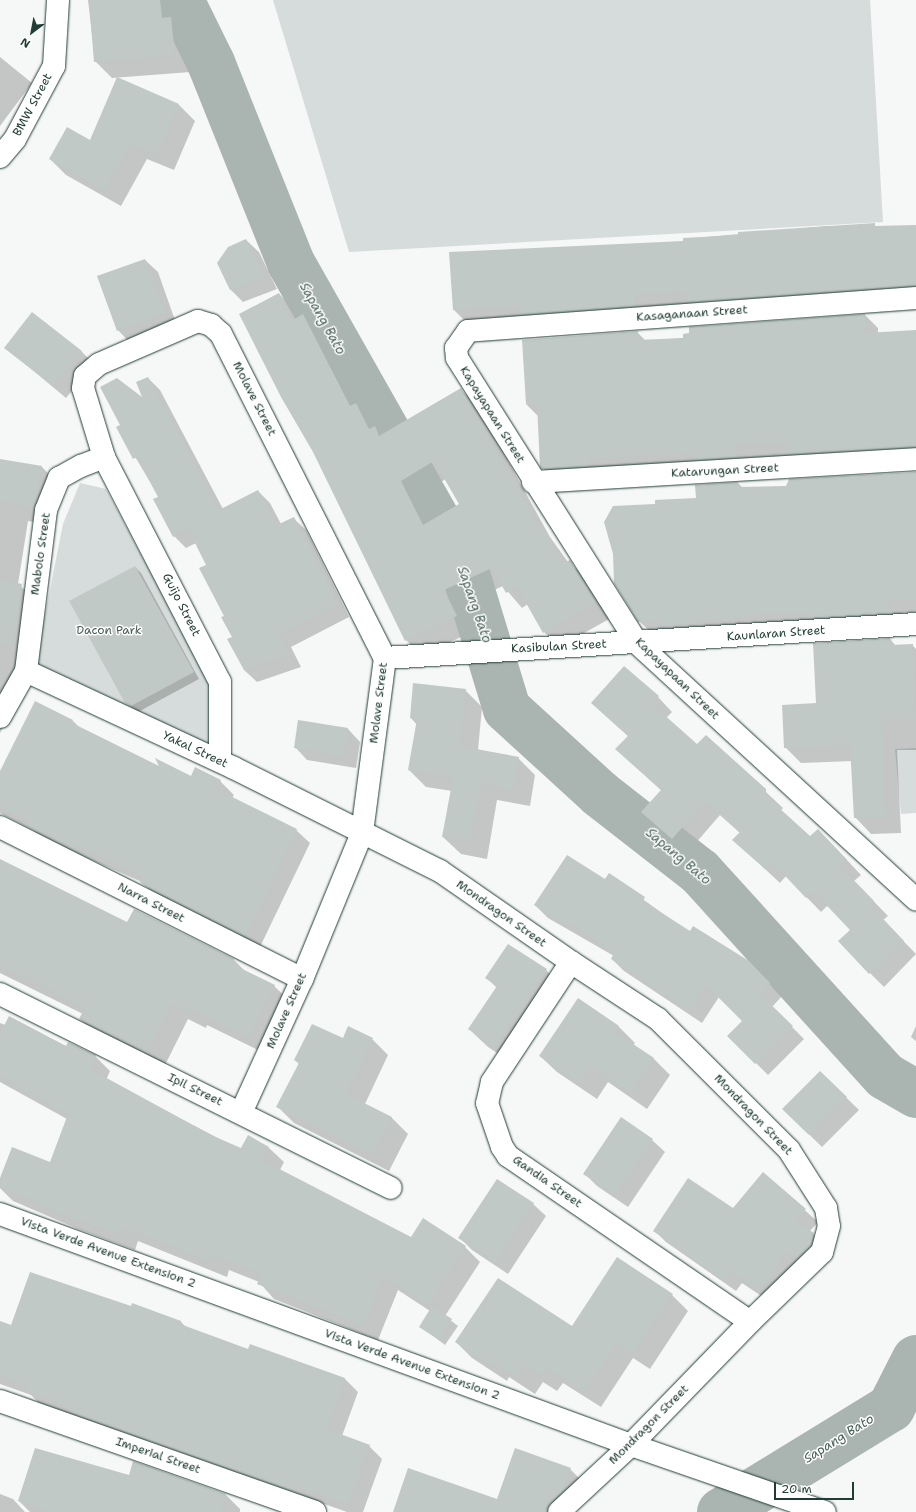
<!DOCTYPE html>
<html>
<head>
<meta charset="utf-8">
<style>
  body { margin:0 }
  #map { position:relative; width:916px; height:1512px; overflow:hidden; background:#f6f7f7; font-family:"Shantell Sans",sans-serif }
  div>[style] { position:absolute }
  .green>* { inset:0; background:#d6dcdb }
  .shadow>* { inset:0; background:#0003 }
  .river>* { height:48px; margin:-24px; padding:0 24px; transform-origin:24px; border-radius:24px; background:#aab5b1 }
  .building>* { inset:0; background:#c0c9c6 }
  .roads { filter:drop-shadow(0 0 1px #1f3d34) drop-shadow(0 0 1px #1f3d34) }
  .minor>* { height:22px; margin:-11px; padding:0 11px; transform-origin:11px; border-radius:11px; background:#fff }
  span { translate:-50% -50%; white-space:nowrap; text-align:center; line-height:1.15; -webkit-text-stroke:3px #fff; paint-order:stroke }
  .street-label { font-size:12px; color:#1f3d34 }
  .park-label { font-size:12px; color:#445d55 }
  .water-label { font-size:13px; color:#49615a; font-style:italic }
  .north { position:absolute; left:12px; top:12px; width:40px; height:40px; -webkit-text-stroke:3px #fff; paint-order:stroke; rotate:212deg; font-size:11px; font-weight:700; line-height:16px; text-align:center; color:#1f3d34 }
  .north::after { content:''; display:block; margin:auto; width:14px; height:18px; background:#1f3d34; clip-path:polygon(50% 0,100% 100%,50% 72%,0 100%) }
  .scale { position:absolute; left:774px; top:1482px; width:80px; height:18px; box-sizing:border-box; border:2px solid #1f3d34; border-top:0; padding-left:5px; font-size:12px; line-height:14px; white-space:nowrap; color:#1f3d34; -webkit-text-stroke:3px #fff; paint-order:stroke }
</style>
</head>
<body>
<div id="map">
  <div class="green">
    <div style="clip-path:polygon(273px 0,870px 0,883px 222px,349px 252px)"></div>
    <div style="clip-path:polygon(80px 483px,106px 489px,206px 676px,211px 693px,211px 748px,34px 670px,63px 524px)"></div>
    <div style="clip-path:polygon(916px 748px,916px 813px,901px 814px,895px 749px)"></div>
  </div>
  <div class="shadow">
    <div style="clip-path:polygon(88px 0,174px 0,177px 24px,188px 35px,191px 72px,112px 78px,95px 61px)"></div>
    <div style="clip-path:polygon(0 57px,32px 83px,0 126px)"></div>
    <div style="clip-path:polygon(179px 105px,195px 121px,174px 170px,147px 159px,121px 206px,66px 175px,50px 159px)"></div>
    <div style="clip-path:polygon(827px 226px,916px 226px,916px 299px,467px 323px,454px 310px,450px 253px,684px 242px,684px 239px)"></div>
    <div style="clip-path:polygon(246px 240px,259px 252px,277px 289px,243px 302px,230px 289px)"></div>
    <div style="clip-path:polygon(145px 260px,158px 272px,177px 326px,130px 343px,118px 330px)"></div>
    <div style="clip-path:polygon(evenodd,279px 294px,295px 309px,299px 318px,303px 316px,319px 331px,356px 404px,382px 435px,461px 390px,477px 405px,550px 537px,568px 562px,585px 576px,611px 618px,559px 647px,544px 632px,528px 604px,522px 608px,503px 586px,459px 606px,471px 632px,422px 656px,406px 640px,279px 294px,446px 479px,461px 504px,429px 523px,416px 496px,446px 479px)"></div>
    <div style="clip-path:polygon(865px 315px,878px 328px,878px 333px,916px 331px,916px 460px,556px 482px,543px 468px,538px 416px,526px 404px,637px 332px,646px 341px,684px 338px)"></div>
    <div style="clip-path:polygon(5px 347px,81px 351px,94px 364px,66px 398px)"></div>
    <div style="clip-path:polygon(148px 378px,160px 390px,223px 509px,258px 491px,270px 503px,281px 524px,293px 518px,306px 530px,349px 617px,291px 647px,301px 667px,257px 682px,244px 670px,208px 565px,196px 543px,186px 548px,174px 536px,159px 497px,118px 428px,144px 400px)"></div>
    <div style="clip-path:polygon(0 460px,42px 467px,60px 486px,53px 525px,28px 521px,18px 584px,40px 603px,0 716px)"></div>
    <div style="clip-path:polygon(916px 473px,916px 612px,902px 613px,902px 626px,653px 634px,639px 621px,656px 505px,697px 499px,738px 483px,743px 488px,787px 487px)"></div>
    <div style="clip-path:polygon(135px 567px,141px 573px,199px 679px,138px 712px,126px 703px)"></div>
    <div style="clip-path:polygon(890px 639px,896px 646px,912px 645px,916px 649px,916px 750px,897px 750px,901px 833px,871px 834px,855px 817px,852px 761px,801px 763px,785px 747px,817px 704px)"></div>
    <div style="clip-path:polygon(465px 690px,482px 707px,478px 750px,518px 758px,535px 775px,530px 806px,497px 800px,487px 859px,461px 854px,443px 837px,452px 791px,426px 787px,409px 770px,417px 725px,411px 718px)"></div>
    <div style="clip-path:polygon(658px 697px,672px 712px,666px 718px,697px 746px,706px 736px,783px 808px,780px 811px,810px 837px,832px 844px,861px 875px,854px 881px,888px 916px,883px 920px,916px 954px,884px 987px,870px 973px,851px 930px,828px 905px,821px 912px,786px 876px,780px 883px,734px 840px,740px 833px,720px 815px,687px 853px,643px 812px,662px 791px,617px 749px,628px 736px,592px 703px)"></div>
    <div style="clip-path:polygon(0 718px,6px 723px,0 733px)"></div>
    <div style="clip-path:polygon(73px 721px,81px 729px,162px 768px,191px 777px,220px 781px,234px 795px,232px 798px,296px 830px,310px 843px,259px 949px,155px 895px,142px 882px,42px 838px,33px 830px,0 813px,0 774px)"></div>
    <div style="clip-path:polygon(348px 729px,360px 742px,356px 768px,307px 760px,295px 747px)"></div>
    <div style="clip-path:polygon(0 861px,128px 924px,135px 910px,234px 960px,245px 971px,274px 986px,291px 1002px,266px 1054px,207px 1025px,206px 1028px,188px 1019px,164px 1067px,97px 1036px,80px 1019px,83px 1014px,0 973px)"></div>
    <div style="clip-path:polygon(609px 875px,690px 933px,748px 962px,782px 996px,772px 1007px,804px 1039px,768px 1075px,729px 1036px,743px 1021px,719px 997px,702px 1023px,624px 971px,612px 959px,614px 956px,548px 918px,535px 905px,605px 880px)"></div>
    <div style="clip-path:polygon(546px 970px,565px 989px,514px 1064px,488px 1047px,469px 1029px,497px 988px,487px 978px)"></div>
    <div style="clip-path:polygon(0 1023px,95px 1056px,110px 1071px,106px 1080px,241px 1150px,269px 1148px,284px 1162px,280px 1170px,411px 1239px,465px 1247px,480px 1262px,445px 1316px,458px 1326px,445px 1345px,420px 1326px,430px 1311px,398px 1290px,378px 1340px,274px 1299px,259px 1282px,229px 1270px,227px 1277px,138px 1241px,135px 1250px,78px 1229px,13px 1201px,0 1188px,0 1181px,51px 1163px,67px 1119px,0 1082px)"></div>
    <div style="clip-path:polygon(618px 1026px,635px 1043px,633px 1045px,654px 1059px,670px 1075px,647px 1109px,608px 1082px,597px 1099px,557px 1072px,540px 1056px)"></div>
    <div style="clip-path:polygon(916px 1026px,916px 1041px,911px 1037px)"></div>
    <div style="clip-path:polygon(343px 1039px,372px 1039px,388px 1055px,365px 1104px,392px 1118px,408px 1134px,389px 1171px,294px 1123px,278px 1107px,299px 1064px,295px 1060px)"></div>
    <div style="clip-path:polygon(820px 1072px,859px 1110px,822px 1147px,783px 1109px)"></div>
    <div style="clip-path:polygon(652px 1140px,665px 1152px,628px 1207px,597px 1186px,584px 1173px)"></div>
    <div style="clip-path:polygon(763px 1173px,818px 1222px,810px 1231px,826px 1246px,772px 1303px,742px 1283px,736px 1291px,666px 1242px,654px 1230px,733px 1209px)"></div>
    <div style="clip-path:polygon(533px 1204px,546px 1216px,508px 1274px,472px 1250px,460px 1238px)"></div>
    <div style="clip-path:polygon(672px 1295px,688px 1311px,650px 1369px,633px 1358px,601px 1407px,563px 1383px,557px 1391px,543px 1382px,535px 1394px,509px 1377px,507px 1381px,472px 1358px,456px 1342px,572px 1327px)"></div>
    <div style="clip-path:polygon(132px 1308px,180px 1321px,187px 1328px,249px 1350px,345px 1379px,358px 1392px,342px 1436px,369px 1446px,382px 1459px,363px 1512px,347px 1512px,40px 1404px,31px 1395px,0 1384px,0 1322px,12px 1326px)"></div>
    <div style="clip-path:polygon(134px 1462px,226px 1495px,240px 1509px,240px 1512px,30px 1512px,19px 1501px,129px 1476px)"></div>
    <div style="clip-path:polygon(570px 1469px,585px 1484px,566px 1512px,394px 1512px,498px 1500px)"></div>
    <div style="clip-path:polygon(0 1494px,13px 1499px,25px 1512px,0 1512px)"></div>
  </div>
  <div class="river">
    <div style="left:180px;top:0;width:70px;rotate:63.8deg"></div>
    <div style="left:211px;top:63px;width:215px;rotate:68.2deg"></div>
    <div style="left:291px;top:263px;width:354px;rotate:60.5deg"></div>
    <div style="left:465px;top:571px;width:144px;rotate:73.1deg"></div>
    <div style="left:507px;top:709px;width:126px;rotate:42.4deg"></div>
    <div style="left:600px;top:794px;width:127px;rotate:38deg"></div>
    <div style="left:700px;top:872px;width:275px;rotate:47.8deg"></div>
    <div style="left:885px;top:1076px;width:36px;rotate:30deg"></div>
    <div style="left:721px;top:1512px;width:199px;rotate:-31.5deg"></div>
    <div style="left:891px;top:1408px;width:55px;rotate:-63deg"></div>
  </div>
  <div class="building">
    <div style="clip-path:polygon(89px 0,160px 0,162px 18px,171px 17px,175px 55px,94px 62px)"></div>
    <div style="clip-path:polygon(117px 77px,179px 104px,157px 155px,131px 144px,104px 191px,49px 159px,67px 127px,90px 140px)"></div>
    <div style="clip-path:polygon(875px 223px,875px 226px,916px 225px,916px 286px,687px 302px,686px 292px,635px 295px,636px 306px,520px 315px,520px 306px,453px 310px,449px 252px,683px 241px,683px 238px,738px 235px,738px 232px)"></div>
    <div style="clip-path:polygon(246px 239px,265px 277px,230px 290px,217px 263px,228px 247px)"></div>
    <div style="clip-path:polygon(145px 259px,165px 313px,117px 331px,97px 276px)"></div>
    <div style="clip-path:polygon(evenodd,279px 293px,293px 320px,303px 314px,350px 406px,356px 403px,369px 429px,375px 426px,379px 436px,461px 388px,535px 520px,544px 533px,544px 530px,564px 563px,570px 560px,596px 602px,543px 633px,517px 587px,506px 593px,492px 568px,444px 590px,457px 616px,405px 641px,313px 452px,281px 397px,239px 314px,279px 293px,434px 461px,459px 504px,423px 525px,401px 481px,434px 461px)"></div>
    <div style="clip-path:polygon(32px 312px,82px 351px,53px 386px,4px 348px)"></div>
    <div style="clip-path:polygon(865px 314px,866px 333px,916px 330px,916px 447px,787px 454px,787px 443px,736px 445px,737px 457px,694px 460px,693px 454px,639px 456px,588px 459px,589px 466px,542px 469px,540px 467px,537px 404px,526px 404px,522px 340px,638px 331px,638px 340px,683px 338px,683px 334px,689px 333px,689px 327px)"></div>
    <div style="clip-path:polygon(148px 377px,219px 510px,258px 490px,277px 525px,294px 517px,311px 550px,337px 604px,279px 634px,290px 655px,244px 670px,227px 639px,232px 637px,221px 617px,224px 616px,199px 568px,206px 565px,188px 529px,173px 537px,153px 499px,158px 497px,137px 457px,133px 459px,116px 427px,120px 425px,100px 387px,117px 378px,142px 397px,136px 382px)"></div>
    <div style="clip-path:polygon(0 459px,42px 466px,34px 507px,0 501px)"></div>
    <div style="clip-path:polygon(916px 472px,916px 599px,889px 600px,889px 613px,812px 618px,812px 613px,747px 615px,747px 618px,701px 620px,701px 624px,661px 625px,660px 620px,638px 622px,614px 583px,613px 554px,604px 522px,613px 506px,655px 504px,655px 500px,696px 498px,695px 485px,738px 482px,739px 487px,786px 486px,789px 479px)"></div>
    <div style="clip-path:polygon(135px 566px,194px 672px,131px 706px,125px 703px,69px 601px)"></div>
    <div style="clip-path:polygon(0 580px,22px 584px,12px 645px,0 644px)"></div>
    <div style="clip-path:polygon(890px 638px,891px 645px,913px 644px,916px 719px,881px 720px,885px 817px,854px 818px,850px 745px,784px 748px,782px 705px,816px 703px,813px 643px)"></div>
    <div style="clip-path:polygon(624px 666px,659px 696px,652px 704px,697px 744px,706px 735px,766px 789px,766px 796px,810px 836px,818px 829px,847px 860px,840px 866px,874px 901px,870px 905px,904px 941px,869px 974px,838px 941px,850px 930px,813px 891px,806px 898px,772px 862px,765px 869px,732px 840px,740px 832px,705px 802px,672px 839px,641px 812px,661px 790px,615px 749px,628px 736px,591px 703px)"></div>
    <div style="clip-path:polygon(413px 683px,466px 689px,460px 746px,519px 757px,513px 790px,481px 783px,470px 842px,442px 837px,453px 778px,408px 770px,417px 719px,410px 718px)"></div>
    <div style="clip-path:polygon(35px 701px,73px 720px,72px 723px,159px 766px,155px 758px,191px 776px,195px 767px,221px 780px,216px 789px,297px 829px,245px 937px,145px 886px,140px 882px,143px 876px,77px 846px,76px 848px,27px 825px,29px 821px,0 807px,0 771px)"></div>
    <div style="clip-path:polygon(298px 720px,348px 728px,344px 756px,294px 748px)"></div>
    <div style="clip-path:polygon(567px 855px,605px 879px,609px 873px,645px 897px,643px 901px,690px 931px,693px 926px,749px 961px,770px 983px,760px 994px,793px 1026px,755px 1064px,727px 1036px,742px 1021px,706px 985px,690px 1011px,611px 959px,614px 953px,570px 924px,568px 927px,534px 905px)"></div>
    <div style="clip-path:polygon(0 859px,127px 922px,134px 909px,234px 959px,232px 964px,275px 985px,249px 1038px,190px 1009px,189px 1012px,171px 1003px,147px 1051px,79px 1019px,85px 1007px,0 965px)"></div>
    <div style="clip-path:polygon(508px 944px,547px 969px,495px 1046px,468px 1029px,497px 986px,485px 978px)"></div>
    <div style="clip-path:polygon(578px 998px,619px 1026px,615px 1032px,654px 1058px,631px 1093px,591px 1066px,580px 1083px,539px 1056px)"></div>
    <div style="clip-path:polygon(9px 1016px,66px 1046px,68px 1042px,96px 1055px,90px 1069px,213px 1136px,241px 1148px,248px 1135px,269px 1147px,262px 1160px,411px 1237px,423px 1218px,466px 1246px,428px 1306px,383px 1276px,363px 1326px,257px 1284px,261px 1274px,215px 1256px,212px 1263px,123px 1227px,120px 1235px,34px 1204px,35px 1201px,0 1187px,0 1178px,12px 1147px,50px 1162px,68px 1114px,0 1075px,0 1034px)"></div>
    <div style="clip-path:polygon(312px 1024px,343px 1038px,348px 1026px,373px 1038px,346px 1094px,392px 1117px,373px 1156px,276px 1107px,299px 1063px,294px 1060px)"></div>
    <div style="clip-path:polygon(820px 1071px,847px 1097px,809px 1135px,782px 1109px)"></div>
    <div style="clip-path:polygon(621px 1117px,653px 1139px,615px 1195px,583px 1174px)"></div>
    <div style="clip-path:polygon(763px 1172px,806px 1209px,796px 1221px,814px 1233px,811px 1245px,797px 1259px,786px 1252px,760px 1291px,729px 1271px,723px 1280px,653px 1231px,688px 1178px,733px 1208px)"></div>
    <div style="clip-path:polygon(497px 1179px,534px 1203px,495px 1262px,458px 1238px)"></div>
    <div style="clip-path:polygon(617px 1257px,673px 1294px,633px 1354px,617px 1343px,584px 1392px,546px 1367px,541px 1376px,526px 1366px,518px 1379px,493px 1362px,490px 1365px,455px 1342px,498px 1278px,572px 1326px)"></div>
    <div style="clip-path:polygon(30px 1272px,131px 1306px,132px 1303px,181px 1321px,180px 1324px,248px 1349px,250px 1344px,345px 1378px,327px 1429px,370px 1445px,348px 1505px,296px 1486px,294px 1491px,71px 1412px,72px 1408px,26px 1391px,28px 1386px,0 1376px,0 1321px,11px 1325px)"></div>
    <div style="clip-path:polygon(432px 1306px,452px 1319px,439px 1340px,419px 1327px)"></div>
    <div style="clip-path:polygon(35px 1448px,129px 1475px,133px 1461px,226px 1494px,221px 1512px,51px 1512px,18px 1501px)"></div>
    <div style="clip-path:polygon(515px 1448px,571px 1468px,562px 1492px,556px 1498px,551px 1496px,546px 1512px,393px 1512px,408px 1468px,497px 1499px)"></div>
  </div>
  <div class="roads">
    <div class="minor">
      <div style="left:0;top:157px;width:23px;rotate:-50deg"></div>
      <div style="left:15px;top:139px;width:83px;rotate:-61.9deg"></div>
      <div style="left:54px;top:66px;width:66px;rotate:-86.5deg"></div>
      <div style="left:916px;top:298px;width:449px;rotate:175.8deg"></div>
      <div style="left:468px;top:331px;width:21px;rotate:125deg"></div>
      <div style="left:456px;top:348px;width:10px;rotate:84deg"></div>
      <div style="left:457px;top:358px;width:337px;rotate:57.7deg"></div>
      <div style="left:637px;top:643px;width:379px;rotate:42.6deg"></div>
      <div style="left:533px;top:482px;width:384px;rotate:-3.4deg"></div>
      <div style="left:385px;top:658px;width:532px;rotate:-3.66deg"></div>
      <div style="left:26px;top:671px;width:230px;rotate:25deg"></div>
      <div style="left:234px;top:768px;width:230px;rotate:26.6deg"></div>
      <div style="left:440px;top:871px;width:160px;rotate:34.8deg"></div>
      <div style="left:571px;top:962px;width:104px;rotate:33.2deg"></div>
      <div style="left:658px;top:1019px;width:185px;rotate:45deg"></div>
      <div style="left:789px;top:1150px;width:69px;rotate:57.5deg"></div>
      <div style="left:826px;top:1208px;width:18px;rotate:81deg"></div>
      <div style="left:829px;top:1226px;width:27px;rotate:105deg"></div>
      <div style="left:822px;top:1252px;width:100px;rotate:135.8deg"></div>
      <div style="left:750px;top:1322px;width:171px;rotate:134.1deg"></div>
      <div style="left:631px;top:1445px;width:98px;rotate:137.1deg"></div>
      <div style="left:0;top:717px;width:53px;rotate:-60.5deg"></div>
      <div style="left:26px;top:671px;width:162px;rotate:-82.9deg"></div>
      <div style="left:46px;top:510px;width:35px;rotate:-68deg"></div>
      <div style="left:59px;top:478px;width:25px;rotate:-29deg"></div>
      <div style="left:81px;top:466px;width:25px;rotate:-21deg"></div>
      <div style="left:220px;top:761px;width:79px;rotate:-90deg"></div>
      <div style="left:220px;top:682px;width:253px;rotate:-117.3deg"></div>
      <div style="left:104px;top:457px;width:72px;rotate:-106.9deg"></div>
      <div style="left:83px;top:388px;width:12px;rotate:-81deg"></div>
      <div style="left:85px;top:376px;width:18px;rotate:-41deg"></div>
      <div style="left:99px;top:364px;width:108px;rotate:-23.5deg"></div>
      <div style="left:198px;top:321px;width:14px;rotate:17deg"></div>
      <div style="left:211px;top:325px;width:13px;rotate:42deg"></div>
      <div style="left:221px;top:334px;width:363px;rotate:63.2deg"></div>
      <div style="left:385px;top:658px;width:177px;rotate:97.5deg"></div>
      <div style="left:362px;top:833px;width:158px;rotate:112.3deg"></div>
      <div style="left:302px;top:979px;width:147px;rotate:114.5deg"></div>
      <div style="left:0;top:827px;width:338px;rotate:26.7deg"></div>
      <div style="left:571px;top:962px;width:144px;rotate:123.4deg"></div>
      <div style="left:492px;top:1082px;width:22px;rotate:103deg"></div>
      <div style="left:487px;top:1103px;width:46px;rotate:71.2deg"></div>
      <div style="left:502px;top:1147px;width:11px;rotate:56deg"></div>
      <div style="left:508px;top:1156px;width:293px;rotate:34.4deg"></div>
      <div style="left:0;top:994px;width:436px;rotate:26.4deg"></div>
      <div style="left:0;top:1214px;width:672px;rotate:20.11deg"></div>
      <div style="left:631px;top:1445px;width:205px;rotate:19.1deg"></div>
      <div style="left:0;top:1401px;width:334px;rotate:19.4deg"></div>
    </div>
  </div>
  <div class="street-label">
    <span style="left:33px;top:105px;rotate:-62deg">BMW Street</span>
    <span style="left:692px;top:314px;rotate:-4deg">Kasaganaan Street</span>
    <span style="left:254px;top:399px;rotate:63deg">Molave Street</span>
    <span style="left:492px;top:415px;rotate:58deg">Kapayapaan Street</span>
    <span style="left:725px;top:471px;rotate:-3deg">Katarungan Street</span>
    <span style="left:41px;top:554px;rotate:-82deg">Mabolo Street</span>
    <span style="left:181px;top:605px;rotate:63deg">Guijo Street</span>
    <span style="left:776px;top:634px;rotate:-4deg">Kaunlaran Street</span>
    <span style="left:559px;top:647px;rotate:-3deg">Kasibulan Street</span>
    <span style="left:677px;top:679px;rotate:44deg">Kapayapaan Street</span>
    <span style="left:379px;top:703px;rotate:-83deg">Molave Street</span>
    <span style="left:195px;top:750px;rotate:25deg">Yakal Street</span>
    <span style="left:151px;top:903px;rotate:27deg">Narra Street</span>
    <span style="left:501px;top:914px;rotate:35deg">Mondragon Street</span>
    <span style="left:287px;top:1011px;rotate:-66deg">Molave Street</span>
    <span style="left:195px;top:1090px;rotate:26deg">Ipil Street</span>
    <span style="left:753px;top:1115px;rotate:46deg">Mondragon Street</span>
    <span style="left:547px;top:1182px;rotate:35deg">Gandia Street</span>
    <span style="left:108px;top:1253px;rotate:20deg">Vista Verde Avenue Extension 2</span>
    <span style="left:412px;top:1365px;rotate:20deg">Vista Verde Avenue Extension 2</span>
    <span style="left:649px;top:1425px;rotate:-45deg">Mondragon Street</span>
    <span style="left:158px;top:1456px;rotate:19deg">Imperial Street</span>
  </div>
  <div class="park-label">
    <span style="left:109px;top:631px">Dacon Park</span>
  </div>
  <div class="water-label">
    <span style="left:322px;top:319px;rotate:61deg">Sapang Bato</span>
    <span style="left:474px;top:605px;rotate:71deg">Sapang Bato</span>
    <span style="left:678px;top:857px;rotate:40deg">Sapang Bato</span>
    <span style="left:839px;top:1439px;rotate:-32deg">Sapang Bato</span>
  </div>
  <div class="north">N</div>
  <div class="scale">20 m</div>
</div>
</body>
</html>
